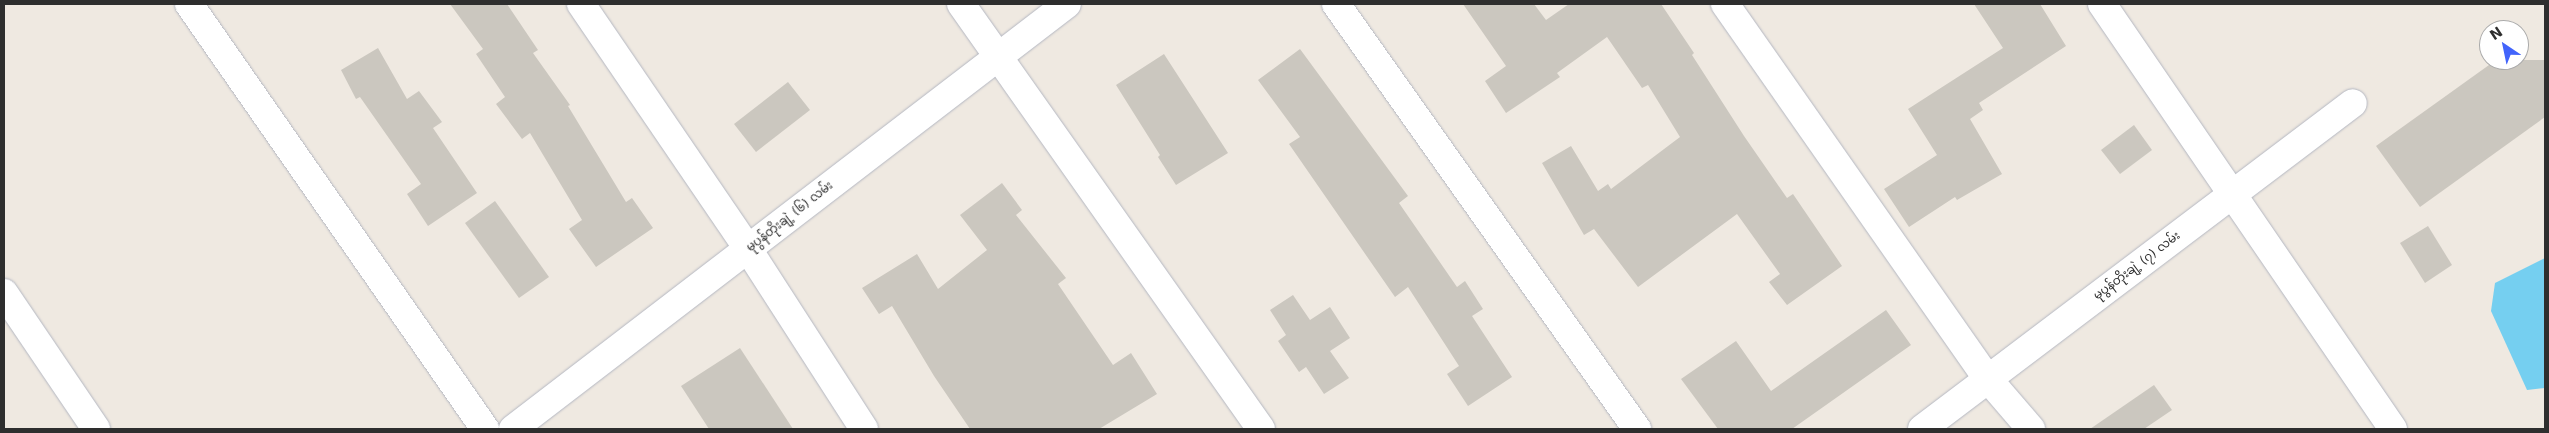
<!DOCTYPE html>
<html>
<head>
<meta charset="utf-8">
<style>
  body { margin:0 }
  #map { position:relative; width:2549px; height:433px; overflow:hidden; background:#efe9e1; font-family:"DejaVu Sans","Noto Sans Myanmar",sans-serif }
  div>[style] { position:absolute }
  .water>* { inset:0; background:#75cff0 }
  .building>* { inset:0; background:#cbc7bf }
  .roads { filter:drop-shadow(0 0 1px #b4b7c1) drop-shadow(0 0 1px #b4b7c1) }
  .minor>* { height:28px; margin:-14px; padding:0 14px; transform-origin:14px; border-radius:14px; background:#fff }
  span { translate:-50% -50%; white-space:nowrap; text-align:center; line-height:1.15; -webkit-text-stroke:5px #fff; paint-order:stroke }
  .street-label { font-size:12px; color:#2e2e2e }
  .frame { position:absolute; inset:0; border:5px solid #2e2e2e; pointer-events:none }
  .north { position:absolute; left:2479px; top:20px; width:50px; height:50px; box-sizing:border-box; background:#fff; border:1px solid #ababab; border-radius:50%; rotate:326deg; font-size:14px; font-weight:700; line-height:20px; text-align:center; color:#2e2e2e }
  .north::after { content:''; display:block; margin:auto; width:18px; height:22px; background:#4264fb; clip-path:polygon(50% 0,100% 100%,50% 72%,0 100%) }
</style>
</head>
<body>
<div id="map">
  <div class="water">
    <div style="clip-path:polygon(2545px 258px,2545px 388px,2527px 390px,2491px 311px,2495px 283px)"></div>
  </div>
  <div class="building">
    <div style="clip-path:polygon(450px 4px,507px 4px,538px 50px,533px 53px,570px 105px,568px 106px,626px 202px,632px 198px,653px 228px,596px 267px,569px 229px,582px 220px,530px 133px,522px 139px,496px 104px,505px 97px,476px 54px,483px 49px)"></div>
    <div style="clip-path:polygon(1463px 4px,1534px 4px,1546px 20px,1569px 4px,1661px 4px,1694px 53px,1692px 55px,1744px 136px,1787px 198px,1793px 194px,1842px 266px,1787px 305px,1769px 282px,1780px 274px,1737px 214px,1638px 287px,1594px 229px,1584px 235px,1542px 163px,1571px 146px,1598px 191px,1608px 184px,1611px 189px,1680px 137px,1648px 85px,1642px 88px,1607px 37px,1557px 73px,1560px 77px,1506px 113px,1485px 81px,1506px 66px)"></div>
    <div style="clip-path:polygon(1974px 4px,2040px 4px,2066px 46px,1979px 103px,1983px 110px,1970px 119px,2002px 174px,1957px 200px,1955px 197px,1909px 227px,1884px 189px,1937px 155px,1908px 109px,2003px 48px)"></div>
    <div style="clip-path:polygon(378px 48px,407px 99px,419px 91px,442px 122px,433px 128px,477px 193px,428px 226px,407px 194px,421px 184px,360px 97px,356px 99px,341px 70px)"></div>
    <div style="clip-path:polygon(1300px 49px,1408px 196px,1399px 203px,1457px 287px,1465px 281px,1483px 309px,1472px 316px,1512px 377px,1468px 406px,1447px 374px,1459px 366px,1408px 287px,1395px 297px,1289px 144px,1300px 137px,1258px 80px)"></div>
    <div style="clip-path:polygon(1164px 54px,1228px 153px,1176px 185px,1158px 157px,1160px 155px,1116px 85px)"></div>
    <div style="clip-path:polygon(2496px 60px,2545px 60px,2545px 117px,2420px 207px,2376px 146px)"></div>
    <div style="clip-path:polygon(788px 82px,810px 110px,756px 152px,734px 124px)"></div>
    <div style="clip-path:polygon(2134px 125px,2152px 150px,2120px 174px,2101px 150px)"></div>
    <div style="clip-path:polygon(1002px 183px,1022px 210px,1016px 215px,1066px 278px,1058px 284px,1113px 365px,1131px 353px,1157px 394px,1099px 429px,970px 429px,934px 376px,892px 306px,879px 314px,862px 288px,917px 254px,938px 289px,987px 250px,960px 215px)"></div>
    <div style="clip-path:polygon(495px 201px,549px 277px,519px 298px,465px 223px)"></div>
    <div style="clip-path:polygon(2428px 226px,2452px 265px,2425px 283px,2400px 243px)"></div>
    <div style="clip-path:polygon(1293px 295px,1310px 320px,1330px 307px,1350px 338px,1330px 351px,1349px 378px,1324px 394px,1306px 367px,1299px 372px,1278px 341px,1286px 335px,1270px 310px)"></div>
    <div style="clip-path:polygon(1886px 310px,1911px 345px,1792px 429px,1718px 429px,1681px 379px,1736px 341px,1771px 391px)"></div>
    <div style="clip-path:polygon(740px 348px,793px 429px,709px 429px,681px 386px)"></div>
    <div style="clip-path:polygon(2154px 385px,2172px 410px,2144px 429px,2090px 429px)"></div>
  </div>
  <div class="roads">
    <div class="minor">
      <div style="left:189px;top:4px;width:518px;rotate:55.14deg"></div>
      <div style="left:581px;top:4px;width:297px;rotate:55.7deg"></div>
      <div style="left:748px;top:249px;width:214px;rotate:57.2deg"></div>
      <div style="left:961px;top:4px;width:520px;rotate:54.78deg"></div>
      <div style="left:1336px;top:4px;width:521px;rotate:54.69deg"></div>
      <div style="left:1725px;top:4px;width:458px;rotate:55deg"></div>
      <div style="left:1988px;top:379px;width:66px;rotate:49.3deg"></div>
      <div style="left:2102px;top:4px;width:515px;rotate:55.6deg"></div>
      <div style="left:4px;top:293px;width:164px;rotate:55.9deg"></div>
      <div style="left:513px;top:429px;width:698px;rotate:-37.49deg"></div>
      <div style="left:1922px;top:429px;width:540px;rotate:-37.1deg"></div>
    </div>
  </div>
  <div class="street-label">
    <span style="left:790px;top:217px;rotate:-38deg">မုပွန်တိုးချဲ့ (၆) လမ်း</span>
    <span style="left:2137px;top:266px;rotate:-37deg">မုပွန်တိုးချဲ့ (၇) လမ်း</span>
  </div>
  <div class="frame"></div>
  <div class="north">N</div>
</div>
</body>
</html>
